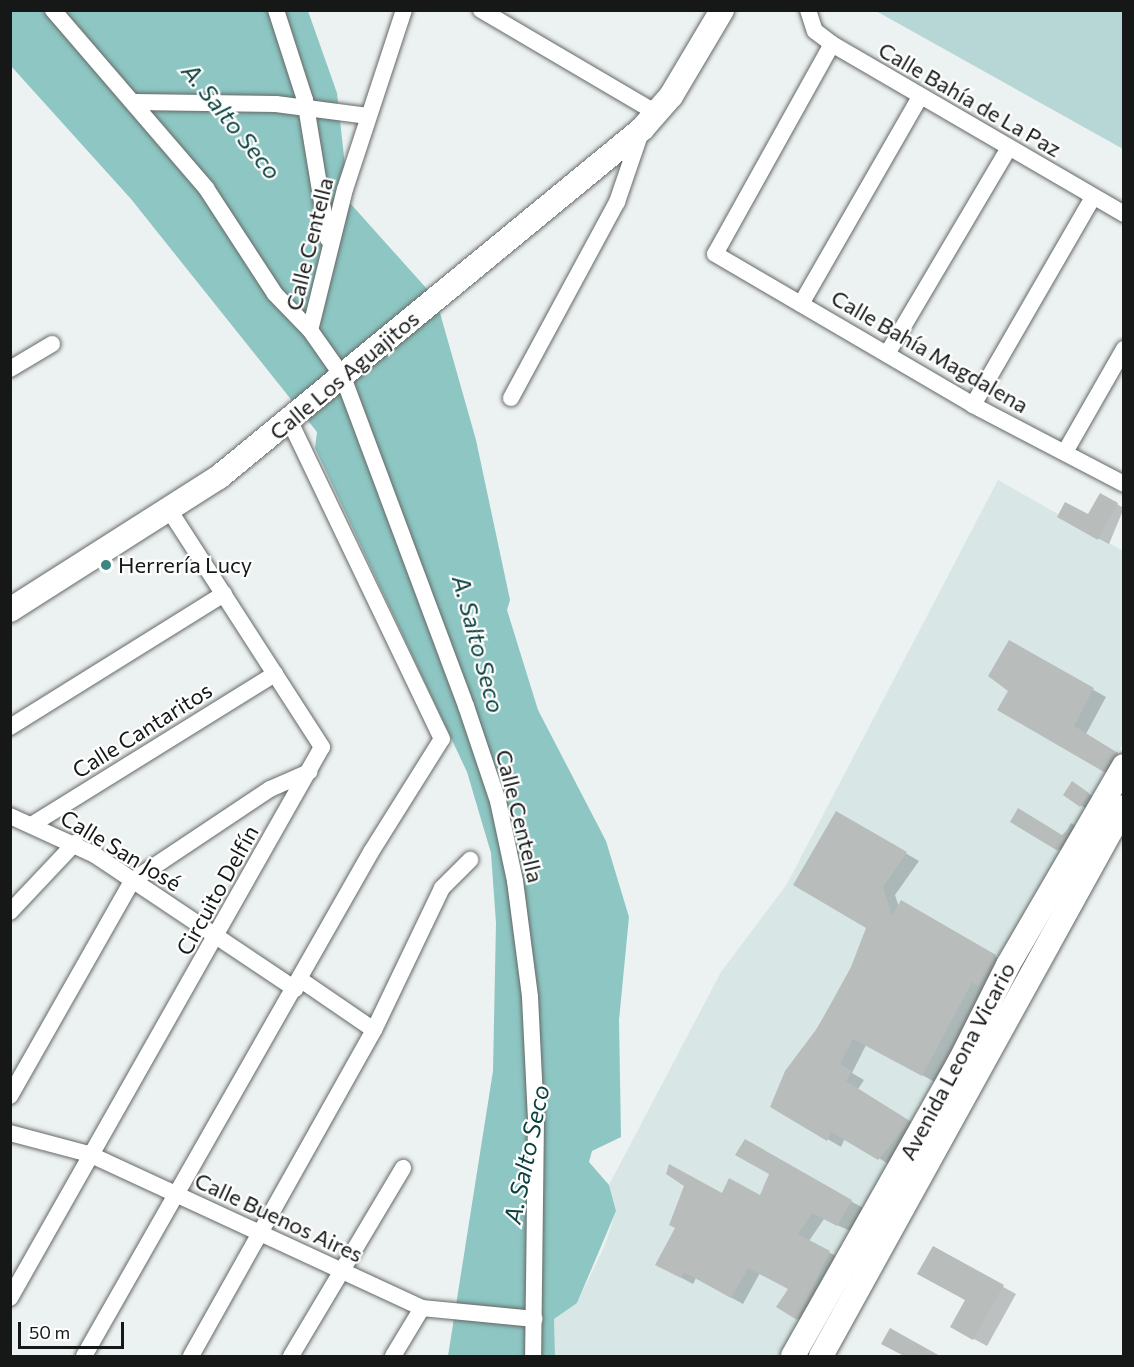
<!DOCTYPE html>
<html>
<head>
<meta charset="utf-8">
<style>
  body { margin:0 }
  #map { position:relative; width:1134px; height:1367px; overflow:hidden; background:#ecf1f1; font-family:Commissioner,sans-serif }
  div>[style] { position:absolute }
  .built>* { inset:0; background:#d8e7e5 }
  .green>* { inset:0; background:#b6d7d5 }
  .water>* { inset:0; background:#8dc6c2 }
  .shadow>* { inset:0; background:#0003 }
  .building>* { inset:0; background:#b8bdbc }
  .roads { filter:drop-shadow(0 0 2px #646968) drop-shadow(0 0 2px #646968) }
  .street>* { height:16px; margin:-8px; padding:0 8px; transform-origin:8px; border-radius:8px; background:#fff }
  .secondary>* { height:24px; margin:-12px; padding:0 12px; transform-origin:12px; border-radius:12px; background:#fff }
  .dots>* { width:16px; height:16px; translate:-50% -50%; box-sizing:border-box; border:3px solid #fff; border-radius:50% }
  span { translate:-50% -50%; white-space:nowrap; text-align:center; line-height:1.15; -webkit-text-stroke:4.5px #fff; paint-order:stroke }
  .street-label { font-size:22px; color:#161818 }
  .poi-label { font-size:22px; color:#161818 }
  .left { translate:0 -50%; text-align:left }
  .water-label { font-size:24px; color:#0a403e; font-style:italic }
  .frame { position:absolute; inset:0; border:12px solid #161818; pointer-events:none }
  .scale { position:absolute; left:18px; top:1322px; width:106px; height:27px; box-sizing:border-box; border:3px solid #161818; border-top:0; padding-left:8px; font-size:18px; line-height:21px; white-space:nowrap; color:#161818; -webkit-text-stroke:4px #fff; paint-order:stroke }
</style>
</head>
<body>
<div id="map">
  <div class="built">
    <div style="clip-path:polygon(998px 480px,1123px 551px,1123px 743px,780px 1356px,555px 1356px,554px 1319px,577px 1303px,605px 1245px,616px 1211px,609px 1185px,721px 972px,787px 884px)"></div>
  </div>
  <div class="green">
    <div style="clip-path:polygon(876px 11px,1123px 11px,1123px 149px)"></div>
  </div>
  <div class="water">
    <div style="clip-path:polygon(10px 11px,308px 11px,337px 93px,349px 202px,436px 299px,476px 440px,510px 600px,507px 610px,538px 710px,606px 841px,629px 917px,619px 1020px,621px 1137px,592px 1151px,589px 1162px,609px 1185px,616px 1211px,577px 1303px,554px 1319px,555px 1356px,448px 1356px,493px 1071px,496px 923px,491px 853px,467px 772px,315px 448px,317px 432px,131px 199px,11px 66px)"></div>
  </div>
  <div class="shadow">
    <div style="clip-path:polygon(1100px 495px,1124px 508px,1109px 544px,1059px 516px,1088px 516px)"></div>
    <div style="clip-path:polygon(1009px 642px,1106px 697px,1086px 734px,1124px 758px,1117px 779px,999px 709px,1010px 690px)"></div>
    <div style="clip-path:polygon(1078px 787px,1094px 797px,1087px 809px,1080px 805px)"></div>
    <div style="clip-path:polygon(837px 813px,919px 861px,895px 895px,899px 907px,902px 902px,1008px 964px,935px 1082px,866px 1045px,852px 1073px,864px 1080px,858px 1089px,922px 1129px,892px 1166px,845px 1138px,841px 1147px,772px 1106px,852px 968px,868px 927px)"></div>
    <div style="clip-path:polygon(1012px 821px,1063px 837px,1071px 823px,1080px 828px,1069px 855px)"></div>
    <div style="clip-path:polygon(745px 1141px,863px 1208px,850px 1231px,824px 1219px,809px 1241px,841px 1259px,809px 1325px,778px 1307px,789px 1289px,760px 1273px,743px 1304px,696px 1278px,693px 1284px,669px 1271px,677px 1228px,723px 1195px,761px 1197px,771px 1174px)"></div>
    <div style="clip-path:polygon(933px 1248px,1016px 1294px,987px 1346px,952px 1327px,967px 1300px)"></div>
  </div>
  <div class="building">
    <div style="clip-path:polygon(1100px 493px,1118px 503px,1098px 540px,1057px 517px,1065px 502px,1088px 514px)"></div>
    <div style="clip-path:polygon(1009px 640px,1094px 688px,1074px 726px,1118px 753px,1104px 772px,997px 710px,1008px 691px,988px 676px)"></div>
    <div style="clip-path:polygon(1072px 781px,1089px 793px,1080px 807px,1063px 795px)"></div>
    <div style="clip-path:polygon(1018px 808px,1062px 835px,1074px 823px,1058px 851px,1010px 822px)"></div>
    <div style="clip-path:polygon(836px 811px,907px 852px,883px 887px,892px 916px,901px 900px,996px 955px,978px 986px,972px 982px,922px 1076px,853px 1039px,840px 1064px,852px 1071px,846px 1081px,910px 1121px,878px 1160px,831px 1132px,827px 1141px,770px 1107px,785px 1071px,818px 1027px,851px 967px,866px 928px,793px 885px)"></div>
    <div style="clip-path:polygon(745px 1139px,852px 1200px,837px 1226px,812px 1213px,798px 1234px,830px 1251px,797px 1320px,776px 1307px,788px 1289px,748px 1268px,731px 1298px,684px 1272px,681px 1278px,655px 1265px,675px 1228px,669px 1225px,684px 1186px,666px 1174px,669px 1164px,722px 1193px,729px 1178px,760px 1195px,769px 1174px,735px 1155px)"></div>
    <div style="clip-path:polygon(933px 1246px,1004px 1285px,973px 1340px,950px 1327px,965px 1300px,917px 1274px)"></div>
    <div style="clip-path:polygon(890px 1328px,940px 1356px,904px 1356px,881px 1344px)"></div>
  </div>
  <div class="roads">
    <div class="street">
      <div style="left:53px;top:10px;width:235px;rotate:49.3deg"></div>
      <div style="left:206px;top:188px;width:126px;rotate:56.9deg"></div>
      <div style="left:275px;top:294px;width:50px;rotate:45.8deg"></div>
      <div style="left:276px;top:10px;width:95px;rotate:72.1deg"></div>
      <div style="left:305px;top:100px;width:141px;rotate:80.6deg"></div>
      <div style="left:404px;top:10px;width:188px;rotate:108.2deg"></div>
      <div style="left:345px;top:189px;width:145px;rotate:103.9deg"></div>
      <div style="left:310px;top:330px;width:57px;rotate:54.9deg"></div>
      <div style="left:343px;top:377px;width:351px;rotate:69.5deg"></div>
      <div style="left:466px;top:706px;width:100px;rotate:71.4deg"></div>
      <div style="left:498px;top:801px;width:82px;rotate:78deg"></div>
      <div style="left:515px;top:881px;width:117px;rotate:82.6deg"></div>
      <div style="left:530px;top:997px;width:122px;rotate:87.2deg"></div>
      <div style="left:536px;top:1119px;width:237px;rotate:90.7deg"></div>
      <div style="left:481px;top:10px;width:205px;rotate:30.4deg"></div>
      <div style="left:808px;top:10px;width:22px;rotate:72deg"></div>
      <div style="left:815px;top:31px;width:21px;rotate:37deg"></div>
      <div style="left:832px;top:44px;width:338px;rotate:30.2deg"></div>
      <div style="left:832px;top:44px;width:240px;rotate:119.1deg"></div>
      <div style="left:715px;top:254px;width:299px;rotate:30.3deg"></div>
      <div style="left:973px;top:405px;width:170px;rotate:27.6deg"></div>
      <div style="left:134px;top:102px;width:142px;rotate:0.8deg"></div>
      <div style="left:276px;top:104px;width:93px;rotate:7.4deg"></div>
      <div style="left:801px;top:304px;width:239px;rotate:-60.1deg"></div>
      <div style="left:887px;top:354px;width:239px;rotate:-59.4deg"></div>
      <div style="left:10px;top:369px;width:49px;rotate:-30.8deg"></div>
      <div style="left:511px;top:398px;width:223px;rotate:-61.6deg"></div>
      <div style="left:617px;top:202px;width:77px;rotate:-71.1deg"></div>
      <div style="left:973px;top:405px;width:240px;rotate:-60deg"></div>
      <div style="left:1065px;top:452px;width:119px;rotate:-60.2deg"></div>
      <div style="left:10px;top:727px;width:252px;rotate:-31.9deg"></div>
      <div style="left:10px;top:816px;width:94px;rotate:24.6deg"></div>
      <div style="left:95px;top:855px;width:241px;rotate:33.8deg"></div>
      <div style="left:33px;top:824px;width:285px;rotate:-31.8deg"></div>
      <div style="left:10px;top:912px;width:95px;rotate:-46.7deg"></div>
      <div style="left:301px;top:980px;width:88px;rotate:34.4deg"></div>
      <div style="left:10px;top:1096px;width:247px;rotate:-60.4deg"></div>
      <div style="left:132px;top:881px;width:166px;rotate:-33.7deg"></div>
      <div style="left:270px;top:789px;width:43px;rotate:-23.6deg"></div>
      <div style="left:10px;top:1133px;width:82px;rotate:14.9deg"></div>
      <div style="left:89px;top:1154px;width:367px;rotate:24.8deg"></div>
      <div style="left:422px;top:1308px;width:113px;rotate:5.6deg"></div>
      <div style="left:10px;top:1298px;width:633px;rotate:-60.48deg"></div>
      <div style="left:322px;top:747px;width:281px;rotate:-122.8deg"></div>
      <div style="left:84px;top:1356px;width:580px;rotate:-60.34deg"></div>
      <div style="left:371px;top:852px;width:133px;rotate:-57.9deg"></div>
      <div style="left:442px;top:739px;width:352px;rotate:-115.6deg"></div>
      <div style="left:191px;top:1356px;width:374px;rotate:-60.7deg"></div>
      <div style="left:374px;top:1030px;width:157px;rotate:-64.4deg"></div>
      <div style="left:442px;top:888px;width:40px;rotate:-45deg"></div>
      <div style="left:291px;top:1356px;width:219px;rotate:-59.2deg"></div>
      <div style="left:393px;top:1356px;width:56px;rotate:-58.9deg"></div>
    </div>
    <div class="secondary">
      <div style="left:10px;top:610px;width:248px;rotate:-32.5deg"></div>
      <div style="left:219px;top:477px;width:548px;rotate:-39.44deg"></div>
      <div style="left:642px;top:129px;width:44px;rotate:-48.7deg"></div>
      <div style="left:671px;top:96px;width:100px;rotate:-59.3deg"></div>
      <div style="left:793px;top:1356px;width:339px;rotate:-60.5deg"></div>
      <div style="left:960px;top:1061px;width:107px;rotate:-63.4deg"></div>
      <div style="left:1008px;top:965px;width:230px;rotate:-59.8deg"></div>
      <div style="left:821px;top:1356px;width:627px;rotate:-61.11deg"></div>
    </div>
  </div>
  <div class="dots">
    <div style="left:106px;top:565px;background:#3d8581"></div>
  </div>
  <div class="street-label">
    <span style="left:970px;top:99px;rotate:30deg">Calle Bahía de La Paz</span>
    <span style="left:309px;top:244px;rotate:-76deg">Calle Centella</span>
    <span style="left:930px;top:351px;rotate:30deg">Calle Bahía Magdalena</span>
    <span style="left:344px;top:375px;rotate:-40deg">Calle Los Aguajitos</span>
    <span style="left:142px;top:730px;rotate:-32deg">Calle Cantaritos</span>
    <span style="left:520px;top:816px;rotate:76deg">Calle Centella</span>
    <span style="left:121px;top:850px;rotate:31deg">Calle San José</span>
    <span style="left:217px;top:890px;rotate:-61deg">Circuito Delfín</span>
    <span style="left:957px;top:1061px;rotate:-62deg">Avenida Leona Vicario</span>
    <span style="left:279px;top:1217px;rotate:25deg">Calle Buenos Aires</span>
  </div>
  <div class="poi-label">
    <span class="left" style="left:118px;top:565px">Herrería Lucy</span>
  </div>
  <div class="water-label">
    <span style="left:232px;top:121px;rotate:51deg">A. Salto Seco</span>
    <span style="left:479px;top:644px;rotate:75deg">A. Salto Seco</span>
    <span style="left:526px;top:1154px;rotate:-78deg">A. Salto Seco</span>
  </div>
  <div class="frame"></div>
  <div class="scale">50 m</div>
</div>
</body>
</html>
